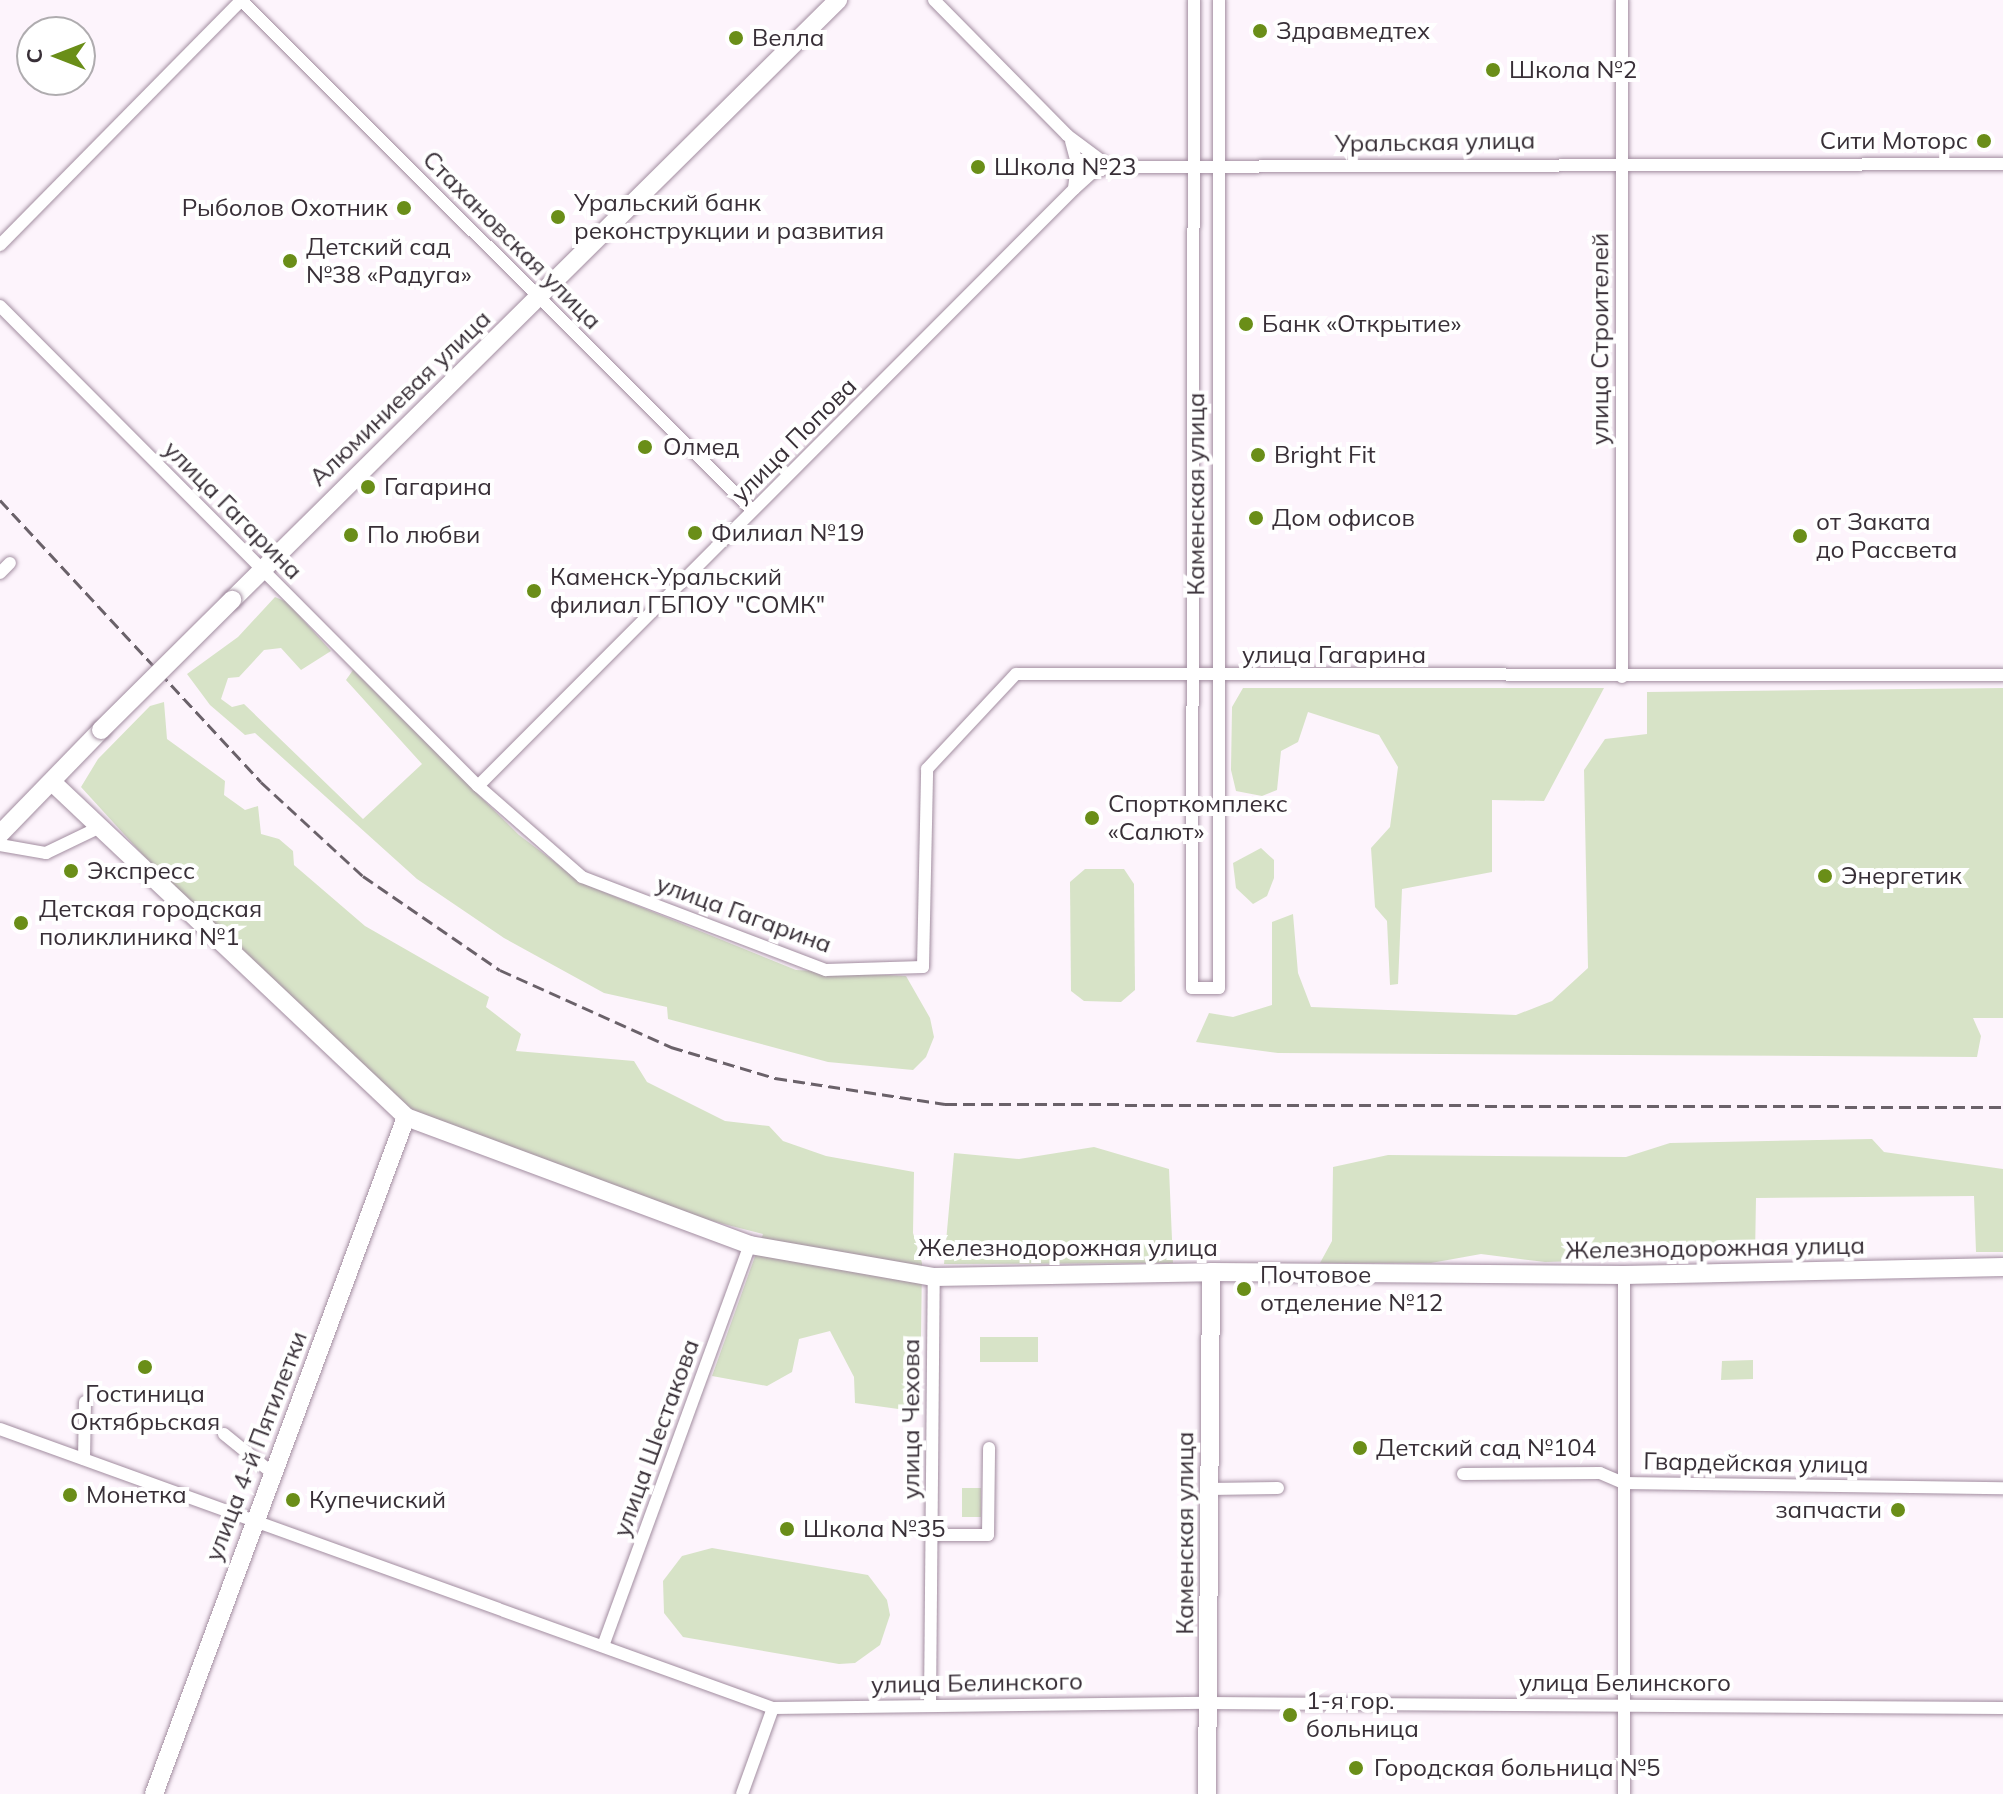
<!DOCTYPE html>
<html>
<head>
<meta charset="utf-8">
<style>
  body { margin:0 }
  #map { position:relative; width:2003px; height:1794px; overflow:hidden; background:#fdf4fc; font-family:Mulish,sans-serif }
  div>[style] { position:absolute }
  .green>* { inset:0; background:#d7e3c7 }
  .roads { filter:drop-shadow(0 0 2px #a28da0) drop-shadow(0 0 2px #a28da0) }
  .street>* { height:12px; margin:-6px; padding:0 6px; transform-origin:6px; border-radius:6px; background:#fff }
  .secondary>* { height:18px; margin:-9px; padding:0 9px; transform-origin:9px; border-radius:9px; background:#fff }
  .rail>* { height:3px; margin-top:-1.5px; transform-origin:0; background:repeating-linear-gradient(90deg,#6a6169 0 12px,transparent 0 18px) }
  .bridges { filter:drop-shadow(0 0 2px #a28da0) drop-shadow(0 0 2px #a28da0) }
  .secondary-bridge>* { height:18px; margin:-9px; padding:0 9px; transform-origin:9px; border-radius:9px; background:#fff }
  .dots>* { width:22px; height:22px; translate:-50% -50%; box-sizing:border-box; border:4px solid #fff; border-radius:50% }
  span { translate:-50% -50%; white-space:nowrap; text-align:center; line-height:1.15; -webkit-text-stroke:8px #fff; paint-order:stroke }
  .poi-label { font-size:24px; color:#382f37 }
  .left { translate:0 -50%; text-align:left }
  .right { translate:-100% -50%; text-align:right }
  .street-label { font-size:24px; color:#382f37 }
  .north { position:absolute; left:16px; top:16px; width:80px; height:80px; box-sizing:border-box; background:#fff; border:2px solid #afacaf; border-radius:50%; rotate:270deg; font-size:22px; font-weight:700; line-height:32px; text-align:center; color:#382f37 }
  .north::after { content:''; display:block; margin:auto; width:28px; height:36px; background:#6a8e18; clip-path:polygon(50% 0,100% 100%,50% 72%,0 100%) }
</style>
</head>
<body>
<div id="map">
  <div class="green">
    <div style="clip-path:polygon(275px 597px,287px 602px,331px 651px,301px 670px,281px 648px,264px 650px,239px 677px,228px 678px,221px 699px,232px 707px,244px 704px,363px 819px,422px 764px,346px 680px,353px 670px,519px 835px,584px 884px,796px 970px,906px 976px,930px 1018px,934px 1037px,926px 1057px,913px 1070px,828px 1062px,668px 1019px,667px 1007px,604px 993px,504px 938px,417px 879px,255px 733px,245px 735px,210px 705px,187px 674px,238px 637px)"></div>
    <div style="clip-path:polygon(1243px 688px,1604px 688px,1544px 801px,1492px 800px,1492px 872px,1402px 889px,1398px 984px,1390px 985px,1387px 921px,1375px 907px,1371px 848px,1390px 827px,1398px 767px,1379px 735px,1308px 712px,1298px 742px,1281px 751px,1277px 790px,1262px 796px,1236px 791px,1231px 770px,1232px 707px)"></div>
    <div style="clip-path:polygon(2003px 688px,2003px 1018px,1973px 1018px,1981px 1036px,1977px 1057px,1278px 1053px,1196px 1042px,1209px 1013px,1233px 1017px,1272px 1005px,1272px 922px,1293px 914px,1298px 973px,1311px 1007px,1516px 1015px,1552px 1001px,1588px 968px,1584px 770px,1605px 739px,1647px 734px,1647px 692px)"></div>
    <div style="clip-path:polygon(164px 702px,167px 739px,225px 781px,224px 795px,245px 810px,258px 806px,261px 834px,279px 839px,293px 851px,294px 865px,365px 926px,489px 997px,486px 1007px,521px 1034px,516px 1051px,634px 1061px,647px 1082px,725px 1121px,769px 1126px,783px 1141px,826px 1156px,914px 1172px,913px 1233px,922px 1263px,920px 1412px,855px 1403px,854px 1377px,830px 1331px,799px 1339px,792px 1372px,767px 1386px,712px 1376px,763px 1234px,704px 1219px,409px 1109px,164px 878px,81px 787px,98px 759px,150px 706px)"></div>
    <div style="clip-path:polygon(1261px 848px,1274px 860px,1274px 878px,1267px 896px,1253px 904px,1236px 888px,1233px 863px)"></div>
    <div style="clip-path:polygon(1085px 869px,1124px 869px,1134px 884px,1135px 990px,1121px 1002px,1084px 1001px,1071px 991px,1070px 882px)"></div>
    <div style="clip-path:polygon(1872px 1139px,1884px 1152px,2003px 1169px,2003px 1252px,1976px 1252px,1974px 1196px,1756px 1198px,1755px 1256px,1545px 1262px,1481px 1254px,1431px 1263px,1320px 1263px,1332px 1241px,1333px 1167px,1388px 1155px,1626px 1157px,1670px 1143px)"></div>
    <div style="clip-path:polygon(1094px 1147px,1169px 1169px,1173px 1263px,944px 1264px,954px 1153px,1019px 1159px)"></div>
    <div style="clip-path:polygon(980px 1337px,1038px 1337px,1038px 1362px,980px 1362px)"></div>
    <div style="clip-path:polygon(1753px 1360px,1753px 1379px,1721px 1380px,1722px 1361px)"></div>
    <div style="clip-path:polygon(962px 1488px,981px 1488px,981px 1517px,962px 1517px)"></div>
    <div style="clip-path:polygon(712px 1548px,868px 1575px,887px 1600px,890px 1615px,880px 1645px,855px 1663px,839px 1664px,683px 1637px,664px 1613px,663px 1581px,682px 1556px)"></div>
  </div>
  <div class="roads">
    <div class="street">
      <div style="left:241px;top:0;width:723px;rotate:44.94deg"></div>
      <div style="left:934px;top:0;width:190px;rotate:45.4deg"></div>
      <div style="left:1067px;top:135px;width:54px;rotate:36.7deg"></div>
      <div style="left:1110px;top:167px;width:893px;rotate:-0.19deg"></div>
      <div style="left:1194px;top:0;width:988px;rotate:90.12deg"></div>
      <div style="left:1192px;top:988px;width:27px"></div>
      <div style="left:1219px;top:988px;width:988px;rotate:-90deg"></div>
      <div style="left:1071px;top:141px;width:24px;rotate:75deg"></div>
      <div style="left:1077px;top:164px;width:25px;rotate:97deg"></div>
      <div style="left:0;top:245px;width:344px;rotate:-45.4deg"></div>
      <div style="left:0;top:306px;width:677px;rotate:45.12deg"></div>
      <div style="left:478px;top:786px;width:138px;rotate:41.2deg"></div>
      <div style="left:582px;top:877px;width:261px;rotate:20.9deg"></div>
      <div style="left:826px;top:970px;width:97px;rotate:-1.8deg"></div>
      <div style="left:923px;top:967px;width:198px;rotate:-88.8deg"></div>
      <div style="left:927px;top:769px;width:130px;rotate:-46.9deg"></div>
      <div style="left:1016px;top:674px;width:987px;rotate:0.06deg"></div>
      <div style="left:0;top:573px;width:14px;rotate:-45deg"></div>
      <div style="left:1622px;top:677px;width:677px;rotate:-90deg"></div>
      <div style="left:478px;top:786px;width:844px;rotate:-45.05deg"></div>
      <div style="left:1074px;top:189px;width:25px;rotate:-42deg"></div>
      <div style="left:1093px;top:172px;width:18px;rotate:-16deg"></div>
      <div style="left:0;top:845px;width:47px;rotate:9.9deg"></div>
      <div style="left:46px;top:853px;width:60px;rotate:-25.7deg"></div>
      <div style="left:0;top:1429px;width:822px;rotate:19.85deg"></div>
      <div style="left:773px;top:1708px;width:435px;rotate:-0.7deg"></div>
      <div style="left:1208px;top:1703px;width:795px;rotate:0.36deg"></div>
      <div style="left:224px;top:1434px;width:60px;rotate:39deg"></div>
      <div style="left:84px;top:1459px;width:57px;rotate:-89deg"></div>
      <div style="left:1463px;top:1474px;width:137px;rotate:-0.4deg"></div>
      <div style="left:1600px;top:1473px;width:26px;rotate:23deg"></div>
      <div style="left:1624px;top:1483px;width:379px;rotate:0.8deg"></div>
      <div style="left:1209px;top:1489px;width:69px;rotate:-0.8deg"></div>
      <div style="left:932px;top:1535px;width:56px"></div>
      <div style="left:988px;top:1535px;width:87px;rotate:-89.3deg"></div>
      <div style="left:603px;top:1646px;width:427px;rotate:-69.9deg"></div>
      <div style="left:930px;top:1706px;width:429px;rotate:-89.5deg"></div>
      <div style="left:742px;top:1794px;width:91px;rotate:-70.2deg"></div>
      <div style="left:1624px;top:1794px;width:519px;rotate:-90deg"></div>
    </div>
    <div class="secondary">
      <div style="left:232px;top:600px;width:853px;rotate:-44.71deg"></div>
      <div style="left:52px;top:782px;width:487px;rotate:43.4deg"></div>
      <div style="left:406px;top:1117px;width:367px;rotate:20.4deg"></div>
      <div style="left:750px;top:1245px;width:187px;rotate:9.9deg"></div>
      <div style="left:934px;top:1277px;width:277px;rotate:-1deg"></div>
      <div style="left:1211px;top:1272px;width:413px;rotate:0.4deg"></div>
      <div style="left:1624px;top:1275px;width:379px;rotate:-1.2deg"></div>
      <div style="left:0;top:834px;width:145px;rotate:-45.8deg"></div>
      <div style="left:154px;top:1794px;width:722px;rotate:-69.58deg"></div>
      <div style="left:1207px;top:1794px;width:522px;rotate:-89.56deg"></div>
    </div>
  </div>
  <div class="rail">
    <div style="left:0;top:500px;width:384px;rotate:47.2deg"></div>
    <div style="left:261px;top:782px;width:139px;rotate:42.7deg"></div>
    <div style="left:363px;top:876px;width:166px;rotate:34.5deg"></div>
    <div style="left:500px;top:970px;width:188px;rotate:24.2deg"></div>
    <div style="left:671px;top:1047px;width:109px;rotate:16.6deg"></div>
    <div style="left:775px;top:1078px;width:172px;rotate:8.7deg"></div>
    <div style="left:945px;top:1104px;width:1058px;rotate:0.16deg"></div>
  </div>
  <div class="bridges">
    <div class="secondary-bridge">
      <div style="left:101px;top:730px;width:185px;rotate:-44.8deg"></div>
    </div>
  </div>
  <div class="dots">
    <div style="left:1260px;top:31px;background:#6a8e18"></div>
    <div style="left:736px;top:38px;background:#6a8e18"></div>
    <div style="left:1493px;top:70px;background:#6a8e18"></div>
    <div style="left:1984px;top:141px;background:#6a8e18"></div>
    <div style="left:978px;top:167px;background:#6a8e18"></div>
    <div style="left:404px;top:208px;background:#6a8e18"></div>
    <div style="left:558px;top:217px;background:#6a8e18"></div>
    <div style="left:290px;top:261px;background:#6a8e18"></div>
    <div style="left:1246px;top:324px;background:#6a8e18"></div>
    <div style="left:645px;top:447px;background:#6a8e18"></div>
    <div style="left:1258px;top:455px;background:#6a8e18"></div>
    <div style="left:368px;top:487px;background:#6a8e18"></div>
    <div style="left:1256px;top:518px;background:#6a8e18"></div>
    <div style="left:695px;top:533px;background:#6a8e18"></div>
    <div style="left:351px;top:535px;background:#6a8e18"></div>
    <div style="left:1800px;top:536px;background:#6a8e18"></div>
    <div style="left:534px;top:591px;background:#6a8e18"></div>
    <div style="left:1092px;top:818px;background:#6a8e18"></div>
    <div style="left:71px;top:871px;background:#6a8e18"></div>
    <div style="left:1825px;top:876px;background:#6a8e18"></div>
    <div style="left:21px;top:923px;background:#6a8e18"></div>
    <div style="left:1244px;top:1289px;background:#6a8e18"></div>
    <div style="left:145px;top:1367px;background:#6a8e18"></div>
    <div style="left:1360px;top:1448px;background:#6a8e18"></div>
    <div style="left:70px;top:1495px;background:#6a8e18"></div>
    <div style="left:293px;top:1500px;background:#6a8e18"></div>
    <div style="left:1898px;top:1510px;background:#6a8e18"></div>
    <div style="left:787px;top:1529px;background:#6a8e18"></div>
    <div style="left:1290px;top:1715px;background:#6a8e18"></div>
    <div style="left:1356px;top:1768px;background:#6a8e18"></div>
  </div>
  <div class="poi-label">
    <span class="left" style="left:1276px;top:31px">Здравмедтех</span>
    <span class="left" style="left:752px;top:38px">Велла</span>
    <span class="left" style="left:1509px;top:70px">Школа №2</span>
    <span class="right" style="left:1968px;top:141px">Сити Моторс</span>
    <span class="left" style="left:994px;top:167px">Школа №23</span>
    <span class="left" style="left:574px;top:217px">Уральский банк<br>реконструкции и развития</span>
    <span class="right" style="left:388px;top:208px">Рыболов Охотник</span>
    <span class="left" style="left:306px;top:261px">Детский сад<br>№38 «Радуга»</span>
    <span class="left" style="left:1262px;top:324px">Банк «Открытие»</span>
    <span class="left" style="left:663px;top:447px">Олмед</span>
    <span class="left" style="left:1274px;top:455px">Bright Fit</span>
    <span class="left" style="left:384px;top:487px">Гагарина</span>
    <span class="left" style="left:1272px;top:518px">Дом офисов</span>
    <span class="left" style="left:1816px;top:536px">от Заката<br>до Рассвета</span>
    <span class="left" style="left:711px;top:533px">Филиал №19</span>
    <span class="left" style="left:367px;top:535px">По любви</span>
    <span class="left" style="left:550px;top:591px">Каменск-Уральский<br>филиал ГБПОУ "СОМК"</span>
    <span class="left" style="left:1108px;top:818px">Спорткомплекс<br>«Салют»</span>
    <span class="left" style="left:87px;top:871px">Экспресс</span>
    <span class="left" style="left:1841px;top:876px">Энергетик</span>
    <span class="left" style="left:39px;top:923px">Детская городская<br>поликлиника №1</span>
    <span class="left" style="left:1260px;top:1289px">Почтовое<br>отделение №12</span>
    <span style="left:145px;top:1408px">Гостиница<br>Октябрьская</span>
    <span class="left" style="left:1376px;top:1448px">Детский сад №104</span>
    <span class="left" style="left:86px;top:1495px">Монетка</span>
    <span class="left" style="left:309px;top:1500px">Купечиский</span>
    <span class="right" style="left:1882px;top:1510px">запчасти</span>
    <span class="left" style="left:803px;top:1529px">Школа №35</span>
    <span class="left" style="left:1306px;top:1715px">1-я гор.<br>больница</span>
    <span class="left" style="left:1374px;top:1768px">Городская больница №5</span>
  </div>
  <div class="street-label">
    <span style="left:1435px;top:142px;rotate:-1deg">Уральская улица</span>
    <span style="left:512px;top:240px;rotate:45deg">Стахановская улица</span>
    <span style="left:1600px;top:339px;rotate:-90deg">улица Строителей</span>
    <span style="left:400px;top:398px;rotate:-44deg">Алюминиевая улица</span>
    <span style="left:794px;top:440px;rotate:-45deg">улица Попова</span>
    <span style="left:1196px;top:494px;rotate:-90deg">Каменская улица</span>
    <span style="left:233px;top:510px;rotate:45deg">улица Гагарина</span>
    <span style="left:1334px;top:655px">улица Гагарина</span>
    <span style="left:744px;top:914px;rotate:20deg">улица Гагарина</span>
    <span style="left:1068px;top:1248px">Железнодорожная улица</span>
    <span style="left:1715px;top:1248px;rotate:-1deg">Железнодорожная улица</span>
    <span style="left:911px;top:1419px;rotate:-90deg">улица Чехова</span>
    <span style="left:656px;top:1438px;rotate:-70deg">улица Шестакова</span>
    <span style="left:256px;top:1446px;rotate:-69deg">улица 4-й Пятилетки</span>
    <span style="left:1756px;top:1463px;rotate:1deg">Гвардейская улица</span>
    <span style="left:1185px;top:1533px;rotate:-90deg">Каменская улица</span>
    <span style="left:977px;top:1683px;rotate:-1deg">улица Белинского</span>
    <span style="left:1625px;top:1683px">улица Белинского</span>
  </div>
  <div class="north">С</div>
</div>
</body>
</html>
